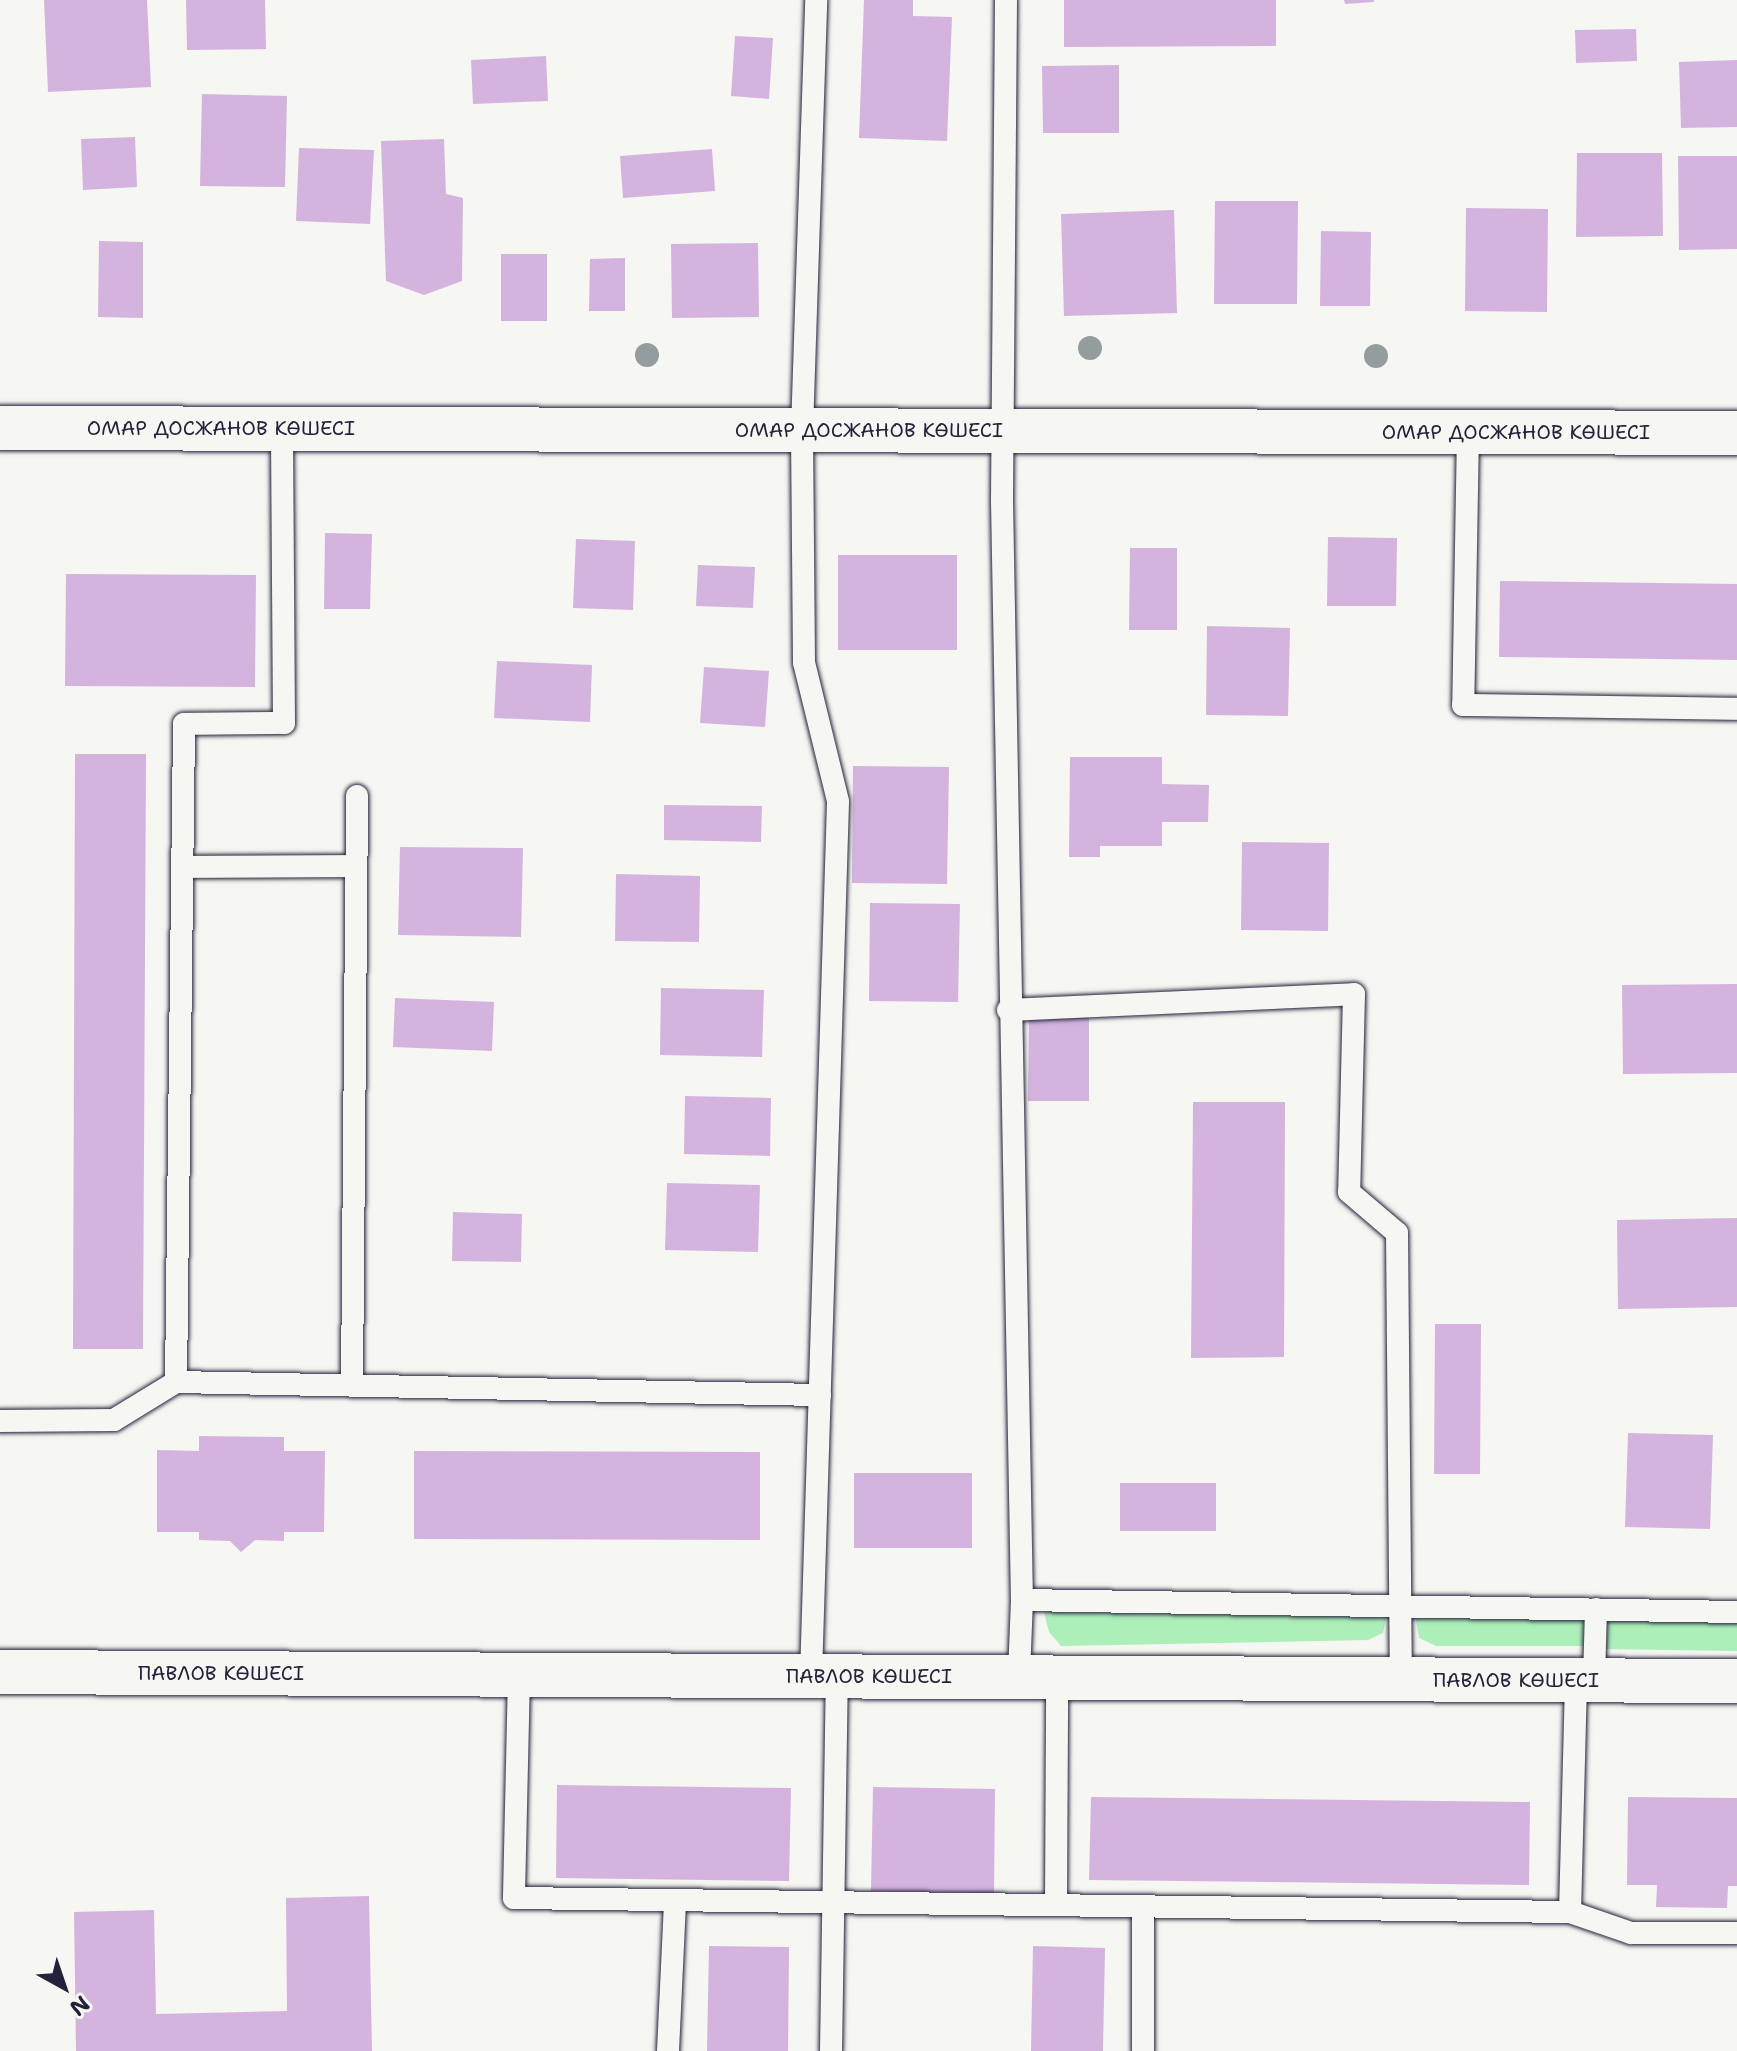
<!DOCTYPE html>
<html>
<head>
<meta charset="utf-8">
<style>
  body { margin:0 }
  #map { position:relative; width:1737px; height:2051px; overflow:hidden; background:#f6f6f2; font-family:"Shantell Sans",sans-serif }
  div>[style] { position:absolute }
  .green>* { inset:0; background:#acefb9 }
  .building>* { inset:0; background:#d5b3df }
  .roads { filter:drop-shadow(0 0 2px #22223b) drop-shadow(0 0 2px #22223b) }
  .lane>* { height:22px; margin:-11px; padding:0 11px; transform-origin:11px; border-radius:11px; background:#f6f6f2 }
  .secondary>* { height:44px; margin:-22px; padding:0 22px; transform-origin:22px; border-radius:22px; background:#f6f6f2 }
  .trees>* { width:24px; height:24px; margin:-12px; border-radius:50%; background:#949d9e }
  span { translate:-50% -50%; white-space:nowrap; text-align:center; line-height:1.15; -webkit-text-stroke:6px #f6f6f2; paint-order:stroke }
  .street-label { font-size:20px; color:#22223b }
  .north { position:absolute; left:24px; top:1947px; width:80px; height:80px; -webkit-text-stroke:6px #f6f6f2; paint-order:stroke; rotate:140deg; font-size:22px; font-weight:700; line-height:32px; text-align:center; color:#22223b }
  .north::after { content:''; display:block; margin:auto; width:28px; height:36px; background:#22223b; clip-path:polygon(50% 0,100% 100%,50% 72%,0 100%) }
</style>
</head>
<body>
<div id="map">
  <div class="green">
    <div style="clip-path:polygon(1044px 1612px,1386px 1617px,1383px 1633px,1368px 1640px,1061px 1646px,1049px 1632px)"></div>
    <div style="clip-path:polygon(1415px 1614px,1587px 1619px,1588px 1646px,1436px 1646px,1419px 1638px)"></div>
    <div style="clip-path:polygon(1601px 1616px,1737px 1621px,1737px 1651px,1600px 1649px)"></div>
  </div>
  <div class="building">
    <div style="clip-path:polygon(44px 0,147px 0,151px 87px,48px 92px)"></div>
    <div style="clip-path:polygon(186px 0,265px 0,266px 49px,187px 50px)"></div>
    <div style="clip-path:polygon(864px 0,913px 0,913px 16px,952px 17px,947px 141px,859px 138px)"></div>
    <div style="clip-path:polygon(1064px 0,1276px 0,1276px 46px,1064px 47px)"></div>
    <div style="clip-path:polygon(1344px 0,1374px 0,1374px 2px,1345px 4px)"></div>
    <div style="clip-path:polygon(1636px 29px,1637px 61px,1576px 63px,1575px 30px)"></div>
    <div style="clip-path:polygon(735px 36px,773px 38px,769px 99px,731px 96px)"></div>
    <div style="clip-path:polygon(546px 56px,548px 101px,473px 104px,471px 60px)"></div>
    <div style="clip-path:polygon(1737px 60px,1737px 127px,1681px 128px,1679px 62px)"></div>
    <div style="clip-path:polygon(1119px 65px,1119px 133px,1043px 133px,1042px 66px)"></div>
    <div style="clip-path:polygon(202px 94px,287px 96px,285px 187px,200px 186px)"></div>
    <div style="clip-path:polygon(135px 137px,137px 187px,83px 190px,81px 139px)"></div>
    <div style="clip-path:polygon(444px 139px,446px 194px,463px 198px,462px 281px,424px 295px,386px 281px,381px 141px)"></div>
    <div style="clip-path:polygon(299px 148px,374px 150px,370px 224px,296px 221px)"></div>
    <div style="clip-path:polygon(712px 149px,715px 191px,623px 198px,620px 156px)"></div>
    <div style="clip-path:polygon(1577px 153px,1662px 153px,1663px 236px,1576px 237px)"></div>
    <div style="clip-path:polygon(1678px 156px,1737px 156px,1737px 249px,1679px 250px)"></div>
    <div style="clip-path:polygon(1215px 201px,1298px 201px,1297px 304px,1214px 304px)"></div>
    <div style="clip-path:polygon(1466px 208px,1548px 209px,1547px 312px,1465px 311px)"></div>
    <div style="clip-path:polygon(1174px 210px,1177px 313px,1064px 316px,1061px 214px)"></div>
    <div style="clip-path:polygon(1321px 231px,1371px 232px,1370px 306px,1320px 306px)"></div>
    <div style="clip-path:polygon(99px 241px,143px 242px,143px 318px,98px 317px)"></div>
    <div style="clip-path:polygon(758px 243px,759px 317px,672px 318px,671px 244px)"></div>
    <div style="clip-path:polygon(501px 254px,547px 254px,547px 321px,501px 321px)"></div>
    <div style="clip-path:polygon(625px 258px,625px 311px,589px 311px,590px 259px)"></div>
    <div style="clip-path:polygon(325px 533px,372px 534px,370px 609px,324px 609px)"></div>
    <div style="clip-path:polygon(1328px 537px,1397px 538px,1396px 606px,1327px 606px)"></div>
    <div style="clip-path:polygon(576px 539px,635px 541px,633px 610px,573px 608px)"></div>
    <div style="clip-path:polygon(1130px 548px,1177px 548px,1177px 630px,1129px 630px)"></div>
    <div style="clip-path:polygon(838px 555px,957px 555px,957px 650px,838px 650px)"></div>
    <div style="clip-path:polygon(698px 565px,755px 567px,753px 608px,696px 606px)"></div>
    <div style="clip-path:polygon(66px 574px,256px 575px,255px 687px,65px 686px)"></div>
    <div style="clip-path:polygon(1500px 581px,1737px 584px,1737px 660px,1499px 657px)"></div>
    <div style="clip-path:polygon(1207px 626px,1290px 628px,1288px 716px,1206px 715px)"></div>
    <div style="clip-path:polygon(497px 661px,592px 665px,590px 722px,494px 718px)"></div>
    <div style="clip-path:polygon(704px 667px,769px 671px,765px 727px,700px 723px)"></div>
    <div style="clip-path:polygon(75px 754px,146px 754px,143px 1349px,73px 1349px)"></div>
    <div style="clip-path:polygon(1070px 757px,1162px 757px,1162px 784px,1209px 785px,1208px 822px,1162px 822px,1162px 846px,1100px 846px,1100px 857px,1069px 857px)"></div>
    <div style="clip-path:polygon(853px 766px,949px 767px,947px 884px,852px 883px)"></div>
    <div style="clip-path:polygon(664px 805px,762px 806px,761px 842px,664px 840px)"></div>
    <div style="clip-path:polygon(1242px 842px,1329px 843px,1328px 931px,1241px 930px)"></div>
    <div style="clip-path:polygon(400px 847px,523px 848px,521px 937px,398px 935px)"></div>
    <div style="clip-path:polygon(616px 874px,700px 876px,699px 942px,615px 941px)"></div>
    <div style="clip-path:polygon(870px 903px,960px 904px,958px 1002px,869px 1001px)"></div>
    <div style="clip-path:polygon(1737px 984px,1737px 1073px,1623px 1074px,1622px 985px)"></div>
    <div style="clip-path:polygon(661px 988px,764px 990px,762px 1057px,660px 1055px)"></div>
    <div style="clip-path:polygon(395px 998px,494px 1002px,492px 1051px,393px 1047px)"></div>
    <div style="clip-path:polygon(1029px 1015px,1089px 1015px,1089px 1101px,1028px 1101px)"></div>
    <div style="clip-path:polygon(685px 1096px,771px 1098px,770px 1156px,684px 1154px)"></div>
    <div style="clip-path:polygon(1193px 1102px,1285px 1102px,1284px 1357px,1191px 1358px)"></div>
    <div style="clip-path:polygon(667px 1183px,760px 1185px,758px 1252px,665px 1250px)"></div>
    <div style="clip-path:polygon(453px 1212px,522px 1214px,521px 1262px,452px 1261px)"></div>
    <div style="clip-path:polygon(1737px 1218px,1737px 1307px,1618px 1309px,1617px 1220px)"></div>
    <div style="clip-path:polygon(1435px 1324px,1481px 1324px,1480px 1474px,1434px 1474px)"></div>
    <div style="clip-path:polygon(1628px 1433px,1713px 1435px,1710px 1529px,1625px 1527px)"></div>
    <div style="clip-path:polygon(199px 1436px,284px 1437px,284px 1451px,325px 1451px,324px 1532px,284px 1532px,284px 1541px,255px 1540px,241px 1552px,230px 1541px,199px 1540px,199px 1532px,157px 1532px,157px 1450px,199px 1451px)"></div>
    <div style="clip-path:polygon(414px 1451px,760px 1452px,760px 1540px,414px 1539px)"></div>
    <div style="clip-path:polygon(854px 1473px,972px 1473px,972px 1548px,854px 1548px)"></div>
    <div style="clip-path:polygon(1120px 1483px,1216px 1483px,1216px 1531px,1120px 1531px)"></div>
    <div style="clip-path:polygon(557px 1785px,791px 1788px,789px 1881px,556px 1878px)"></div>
    <div style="clip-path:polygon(873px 1787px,995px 1789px,994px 1893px,871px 1891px)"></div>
    <div style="clip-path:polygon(1091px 1797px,1530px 1802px,1529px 1885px,1089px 1880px)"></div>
    <div style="clip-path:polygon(1628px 1797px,1737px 1798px,1737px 1886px,1728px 1886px,1727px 1908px,1656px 1907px,1657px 1885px,1627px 1885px)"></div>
    <div style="clip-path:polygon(369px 1896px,372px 2051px,76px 2051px,74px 1912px,154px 1910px,156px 2014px,287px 2011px,286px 1898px)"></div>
    <div style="clip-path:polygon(709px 1946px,789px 1947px,788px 2051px,707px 2051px)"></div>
    <div style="clip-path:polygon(1033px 1946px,1105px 1948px,1103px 2051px,1031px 2051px)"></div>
  </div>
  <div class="roads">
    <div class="lane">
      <div style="left:1006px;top:0;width:501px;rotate:90.46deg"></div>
      <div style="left:1002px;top:501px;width:1099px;rotate:88.96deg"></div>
      <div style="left:1022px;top:1600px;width:76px;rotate:92.3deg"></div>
      <div style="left:1468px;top:432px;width:273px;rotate:91deg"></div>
      <div style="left:1463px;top:705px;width:274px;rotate:0.8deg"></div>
      <div style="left:182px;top:867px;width:174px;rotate:-0.3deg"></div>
      <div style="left:1008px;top:1010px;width:346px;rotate:-2.6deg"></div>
      <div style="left:1354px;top:994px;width:198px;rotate:91.4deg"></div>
      <div style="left:1349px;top:1192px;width:63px;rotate:40.5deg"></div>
      <div style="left:1397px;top:1233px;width:446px;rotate:89.5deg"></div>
      <div style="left:176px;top:1382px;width:658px;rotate:-89.3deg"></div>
      <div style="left:184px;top:724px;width:100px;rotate:-0.6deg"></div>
      <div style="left:284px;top:723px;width:295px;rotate:-90.4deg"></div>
      <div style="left:352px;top:1385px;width:589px;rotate:-89.51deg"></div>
      <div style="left:0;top:1421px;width:114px;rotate:-0.5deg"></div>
      <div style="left:114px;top:1420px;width:73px;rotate:-31.5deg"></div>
      <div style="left:176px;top:1382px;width:644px;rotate:1.16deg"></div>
      <div style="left:1022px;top:1600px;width:715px;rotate:0.96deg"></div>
      <div style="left:519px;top:1675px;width:223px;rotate:91.3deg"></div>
      <div style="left:514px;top:1898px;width:1056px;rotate:0.76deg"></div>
      <div style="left:1570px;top:1912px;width:65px;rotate:19deg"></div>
      <div style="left:1631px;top:1933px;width:106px"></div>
      <div style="left:811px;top:1676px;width:875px;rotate:-88.23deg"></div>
      <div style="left:838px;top:801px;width:142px;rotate:-103.8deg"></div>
      <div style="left:804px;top:663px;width:233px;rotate:-90.5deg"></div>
      <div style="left:802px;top:430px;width:430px;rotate:-88.1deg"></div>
      <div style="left:1594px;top:1680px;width:71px;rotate:-88.4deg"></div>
      <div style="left:1056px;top:1905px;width:228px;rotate:-89.7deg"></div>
      <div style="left:1570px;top:1912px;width:232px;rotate:-88.5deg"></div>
      <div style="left:668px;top:2051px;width:151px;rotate:-87.3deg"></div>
      <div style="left:831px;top:2051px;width:375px;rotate:-89.1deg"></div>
      <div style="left:1143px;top:2051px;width:145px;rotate:-90deg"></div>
    </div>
    <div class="secondary">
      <div style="left:0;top:428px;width:1737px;rotate:0.16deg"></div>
      <div style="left:0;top:1672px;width:1737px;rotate:0.3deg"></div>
    </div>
  </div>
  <div class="trees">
    <div style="left:1090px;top:348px"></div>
    <div style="left:647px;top:355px"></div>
    <div style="left:1376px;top:356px"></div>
  </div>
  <div class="street-label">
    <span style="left:221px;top:428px">ОМАР ДОСЖАНОВ КӨШЕСІ</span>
    <span style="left:869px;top:430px">ОМАР ДОСЖАНОВ КӨШЕСІ</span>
    <span style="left:1516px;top:432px">ОМАР ДОСЖАНОВ КӨШЕСІ</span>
    <span style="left:221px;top:1673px">ПАВЛОВ КӨШЕСІ</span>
    <span style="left:869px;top:1676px">ПАВЛОВ КӨШЕСІ</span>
    <span style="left:1516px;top:1680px">ПАВЛОВ КӨШЕСІ</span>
  </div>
  <div class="north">N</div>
</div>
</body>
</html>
